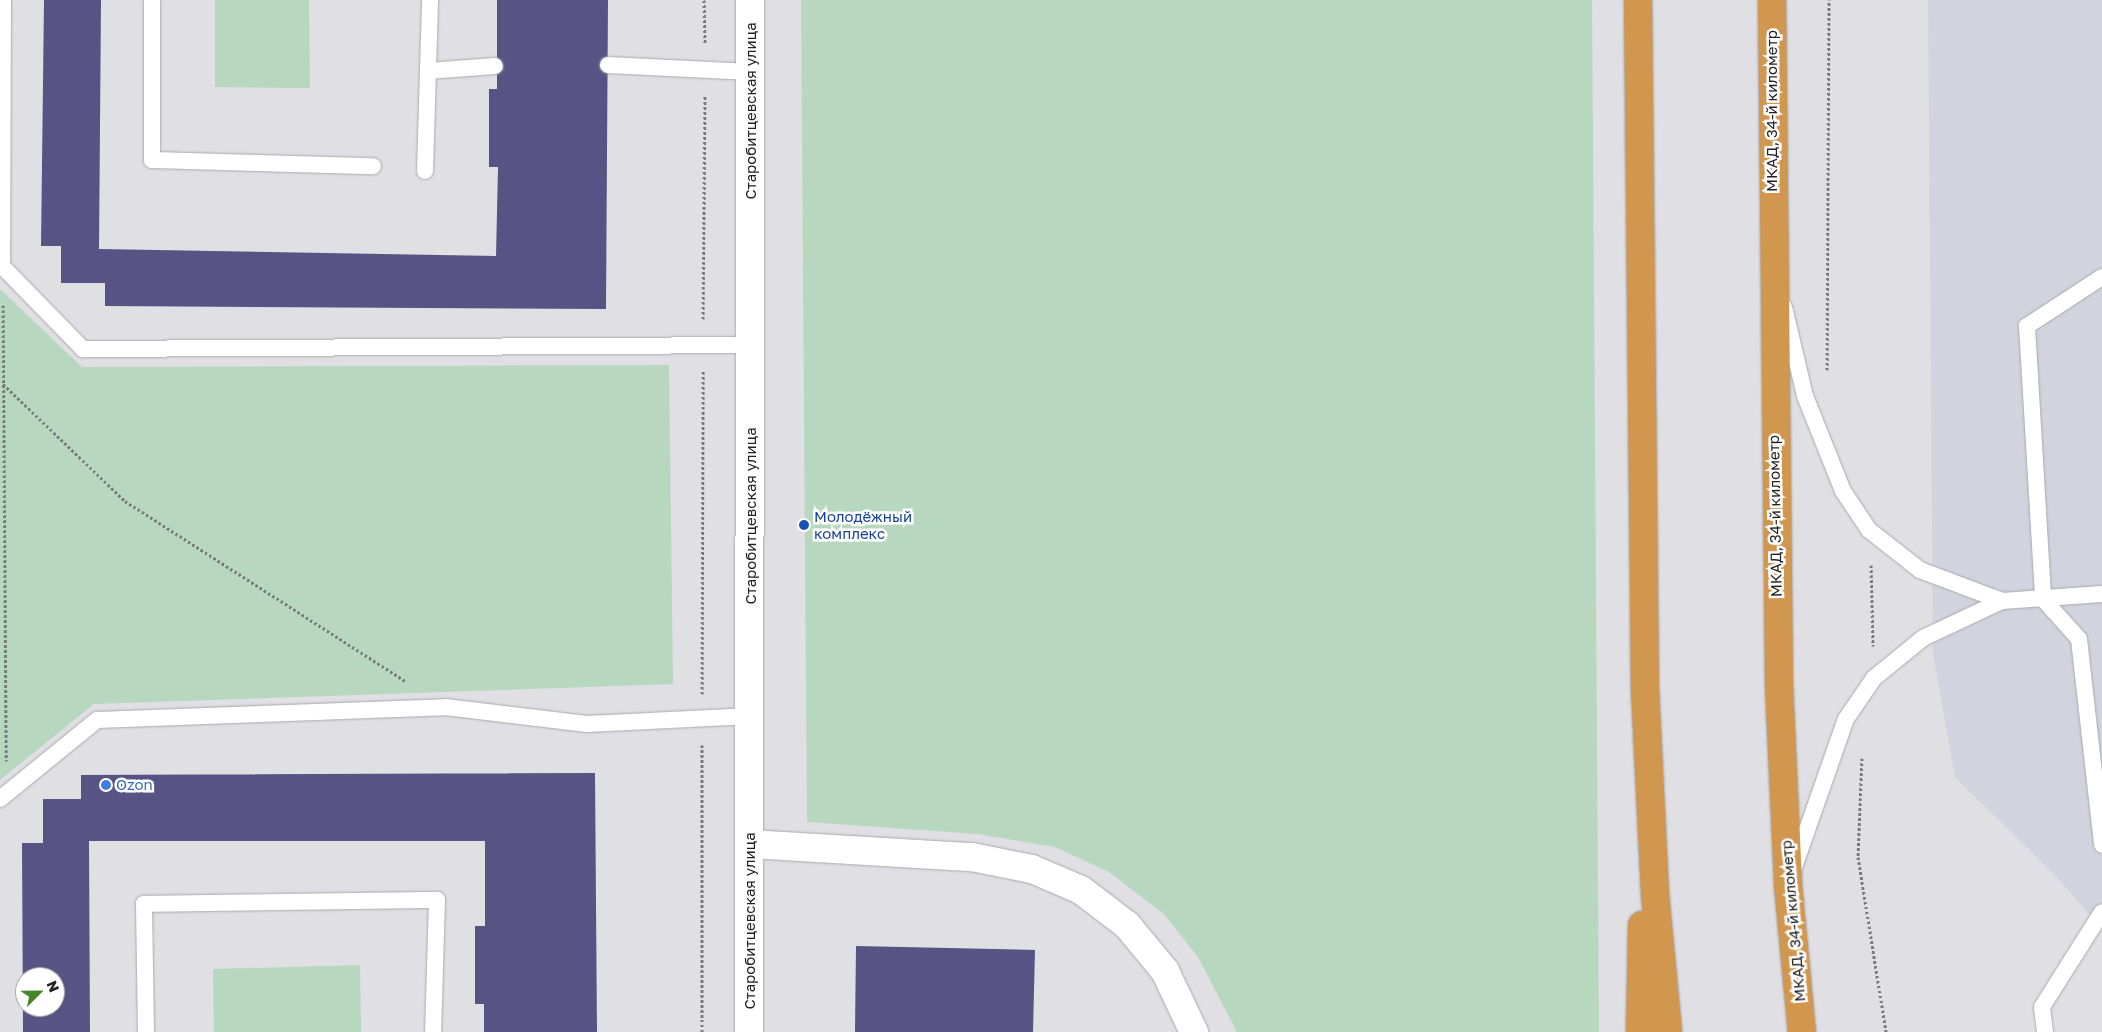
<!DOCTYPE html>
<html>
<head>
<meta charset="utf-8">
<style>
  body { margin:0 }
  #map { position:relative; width:2102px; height:1032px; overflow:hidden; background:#dfdfe4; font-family:"Golos Text",sans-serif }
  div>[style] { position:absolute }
  .built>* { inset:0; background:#d3d3df }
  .green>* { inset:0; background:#b7d7bf }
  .building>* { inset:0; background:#575384 }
  .path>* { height:3px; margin-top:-1.5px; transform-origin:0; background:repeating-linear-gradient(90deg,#7a7a7d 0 2.5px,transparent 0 5px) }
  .roads { filter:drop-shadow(0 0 1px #a9a9ae) drop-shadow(0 0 1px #a9a9ae) }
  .service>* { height:16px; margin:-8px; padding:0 8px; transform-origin:8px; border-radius:8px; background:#fff }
  .minor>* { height:28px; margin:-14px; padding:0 14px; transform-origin:14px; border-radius:14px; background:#fff }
  .tertiary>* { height:28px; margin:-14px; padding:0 14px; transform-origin:14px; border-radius:14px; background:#fff }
  .trunk>* { height:28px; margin:-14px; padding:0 14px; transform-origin:14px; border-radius:14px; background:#d2974e }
  .dots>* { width:14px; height:14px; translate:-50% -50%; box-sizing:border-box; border:2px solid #fff; border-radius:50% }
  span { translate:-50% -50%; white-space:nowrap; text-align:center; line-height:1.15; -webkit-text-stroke:5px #fff; paint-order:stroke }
  .street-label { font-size:15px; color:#222224 }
  .transit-label { font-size:15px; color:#164399 }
  .left { translate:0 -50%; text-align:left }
  .shop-label { font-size:15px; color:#366cbe }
  .north { position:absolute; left:15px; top:967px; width:50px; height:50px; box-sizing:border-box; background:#fff; border:1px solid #a7a7a7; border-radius:50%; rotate:67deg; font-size:14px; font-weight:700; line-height:20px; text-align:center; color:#222224 }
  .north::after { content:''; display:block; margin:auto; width:18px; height:22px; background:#428629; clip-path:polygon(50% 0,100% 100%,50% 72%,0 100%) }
</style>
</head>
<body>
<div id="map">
  <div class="built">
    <div style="clip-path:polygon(1928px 0,2102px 0,2102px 929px,2055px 875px,1955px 777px,1933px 654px)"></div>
  </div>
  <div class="green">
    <div style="clip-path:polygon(215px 0,309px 0,310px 88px,215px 87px)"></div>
    <div style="clip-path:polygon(801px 0,1592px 0,1599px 1032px,1237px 1032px,1198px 957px,1164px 914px,1109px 872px,1055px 847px,978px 834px,807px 822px)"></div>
    <div style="clip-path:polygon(0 289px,82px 367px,669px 365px,673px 684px,94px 704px,0 780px)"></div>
    <div style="clip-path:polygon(360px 965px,361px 1032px,214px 1032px,213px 969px)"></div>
  </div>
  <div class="building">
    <div style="clip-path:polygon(44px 0,101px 0,99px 249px,496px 256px,498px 167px,489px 167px,489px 89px,497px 89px,497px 0,608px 0,606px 309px,105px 306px,105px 283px,61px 283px,61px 246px,41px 246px)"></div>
    <div style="clip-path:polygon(evenodd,595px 773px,597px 1032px,484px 1032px,484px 1004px,475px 1004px,475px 926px,485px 926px,485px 841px,89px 841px,90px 1032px,23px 1032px,22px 843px,43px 843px,43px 799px,81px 799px,81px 775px,595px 773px,25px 977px,55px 977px,55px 1007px,25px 1007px,25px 977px)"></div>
    <div style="clip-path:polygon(856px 946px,1035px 950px,1033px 1032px,855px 1032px)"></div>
  </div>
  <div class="path">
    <div style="left:704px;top:0;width:44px;rotate:88.7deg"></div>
    <div style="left:3px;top:305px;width:456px;rotate:89.6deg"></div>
    <div style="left:703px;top:319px;width:224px;rotate:-89.5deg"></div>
    <div style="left:1827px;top:370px;width:370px;rotate:-89.7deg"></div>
    <div style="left:3px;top:384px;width:169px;rotate:43.8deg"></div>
    <div style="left:125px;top:501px;width:333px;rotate:32.7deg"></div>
    <div style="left:1871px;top:565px;width:81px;rotate:88.6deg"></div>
    <div style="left:702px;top:694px;width:324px;rotate:-89.8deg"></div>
    <div style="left:1862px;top:758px;width:99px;rotate:92.3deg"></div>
    <div style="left:1858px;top:857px;width:177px;rotate:80.9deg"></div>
    <div style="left:702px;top:1032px;width:287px;rotate:-90deg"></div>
  </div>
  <div class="roads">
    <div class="service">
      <div style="left:3px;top:0;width:266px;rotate:90.2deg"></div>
      <div style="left:2px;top:266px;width:116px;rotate:45.7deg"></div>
      <div style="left:83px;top:349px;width:668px;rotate:-0.34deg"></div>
      <div style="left:152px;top:0;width:160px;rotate:90deg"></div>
      <div style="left:152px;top:160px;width:221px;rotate:1.6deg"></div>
      <div style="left:608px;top:65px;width:143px;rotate:2.8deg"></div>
      <div style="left:428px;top:71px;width:67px;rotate:-4.3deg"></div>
      <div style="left:425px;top:171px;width:171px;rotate:-88.3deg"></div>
      <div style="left:2102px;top:277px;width:90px;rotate:146.8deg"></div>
      <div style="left:2027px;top:326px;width:273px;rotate:86.6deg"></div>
      <div style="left:2043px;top:599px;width:54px;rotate:48deg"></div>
      <div style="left:2079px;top:639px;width:207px;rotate:83.6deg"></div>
      <div style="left:1784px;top:307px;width:91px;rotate:76.7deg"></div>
      <div style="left:1805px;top:396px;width:102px;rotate:68.2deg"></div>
      <div style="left:1843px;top:491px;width:47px;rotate:56.3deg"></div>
      <div style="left:1869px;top:530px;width:65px;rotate:38.1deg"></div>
      <div style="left:1920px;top:570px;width:88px;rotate:20.7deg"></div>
      <div style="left:0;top:799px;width:125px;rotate:-39.2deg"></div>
      <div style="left:97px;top:720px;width:348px;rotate:-2.1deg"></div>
      <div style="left:445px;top:707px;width:143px;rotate:6.8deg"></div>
      <div style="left:587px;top:724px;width:164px;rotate:-2.8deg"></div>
      <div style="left:1793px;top:870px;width:160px;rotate:-70.7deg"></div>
      <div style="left:1846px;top:719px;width:50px;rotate:-55.7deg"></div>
      <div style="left:1874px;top:678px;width:63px;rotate:-39.2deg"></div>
      <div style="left:1923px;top:638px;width:87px;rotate:-25.1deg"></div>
      <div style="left:2002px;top:601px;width:100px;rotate:-4deg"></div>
      <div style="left:146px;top:1032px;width:128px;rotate:-90.9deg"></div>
      <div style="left:144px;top:904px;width:293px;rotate:-0.8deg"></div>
      <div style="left:437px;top:900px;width:132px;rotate:91.7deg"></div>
      <div style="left:2045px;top:1032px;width:25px;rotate:-97deg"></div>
      <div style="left:2042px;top:1007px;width:112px;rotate:-57.7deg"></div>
    </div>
    <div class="minor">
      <div style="left:750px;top:844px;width:222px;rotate:3.4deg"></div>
      <div style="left:972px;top:857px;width:61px;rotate:11.3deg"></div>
      <div style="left:1032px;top:869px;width:53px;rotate:23.2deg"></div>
      <div style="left:1081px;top:890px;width:58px;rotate:37.3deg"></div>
      <div style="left:1127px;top:925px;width:60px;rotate:50.4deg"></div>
      <div style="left:1165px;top:971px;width:68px;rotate:64.6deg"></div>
    </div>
    <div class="tertiary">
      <div style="left:749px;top:1032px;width:1032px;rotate:-89.94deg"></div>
    </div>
    <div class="trunk">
      <div style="left:1638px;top:0;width:689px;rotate:89.42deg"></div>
      <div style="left:1645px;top:689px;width:205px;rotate:87.2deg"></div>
      <div style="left:1655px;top:894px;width:139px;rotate:84.6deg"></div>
      <div style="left:1772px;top:0;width:684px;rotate:89.41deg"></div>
      <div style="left:1779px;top:684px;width:201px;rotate:87.4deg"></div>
      <div style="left:1788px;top:885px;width:148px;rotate:84.6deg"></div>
      <div style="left:1640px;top:1032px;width:107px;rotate:-88.9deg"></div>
    </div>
  </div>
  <div class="dots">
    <div style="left:804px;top:525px;background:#1a4fb4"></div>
    <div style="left:106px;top:785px;background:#3f7fe0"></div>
  </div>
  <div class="street-label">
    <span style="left:751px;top:111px;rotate:-90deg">Старобитцевская улица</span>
    <span style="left:1772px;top:111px;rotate:-90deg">МКАД, 34-й километр</span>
    <span style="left:751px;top:516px;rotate:-90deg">Старобитцевская улица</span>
    <span style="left:1775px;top:516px;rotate:-91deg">МКАД, 34-й километр</span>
    <span style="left:750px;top:921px;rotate:-90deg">Старобитцевская улица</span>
    <span style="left:1793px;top:921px;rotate:-95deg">МКАД, 34-й километр</span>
  </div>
  <div class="transit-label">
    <span class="left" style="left:814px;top:525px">Молодёжный<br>комплекс</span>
  </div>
  <div class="shop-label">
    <span class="left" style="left:116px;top:785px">Ozon</span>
  </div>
  <div class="north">N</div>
</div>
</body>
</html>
